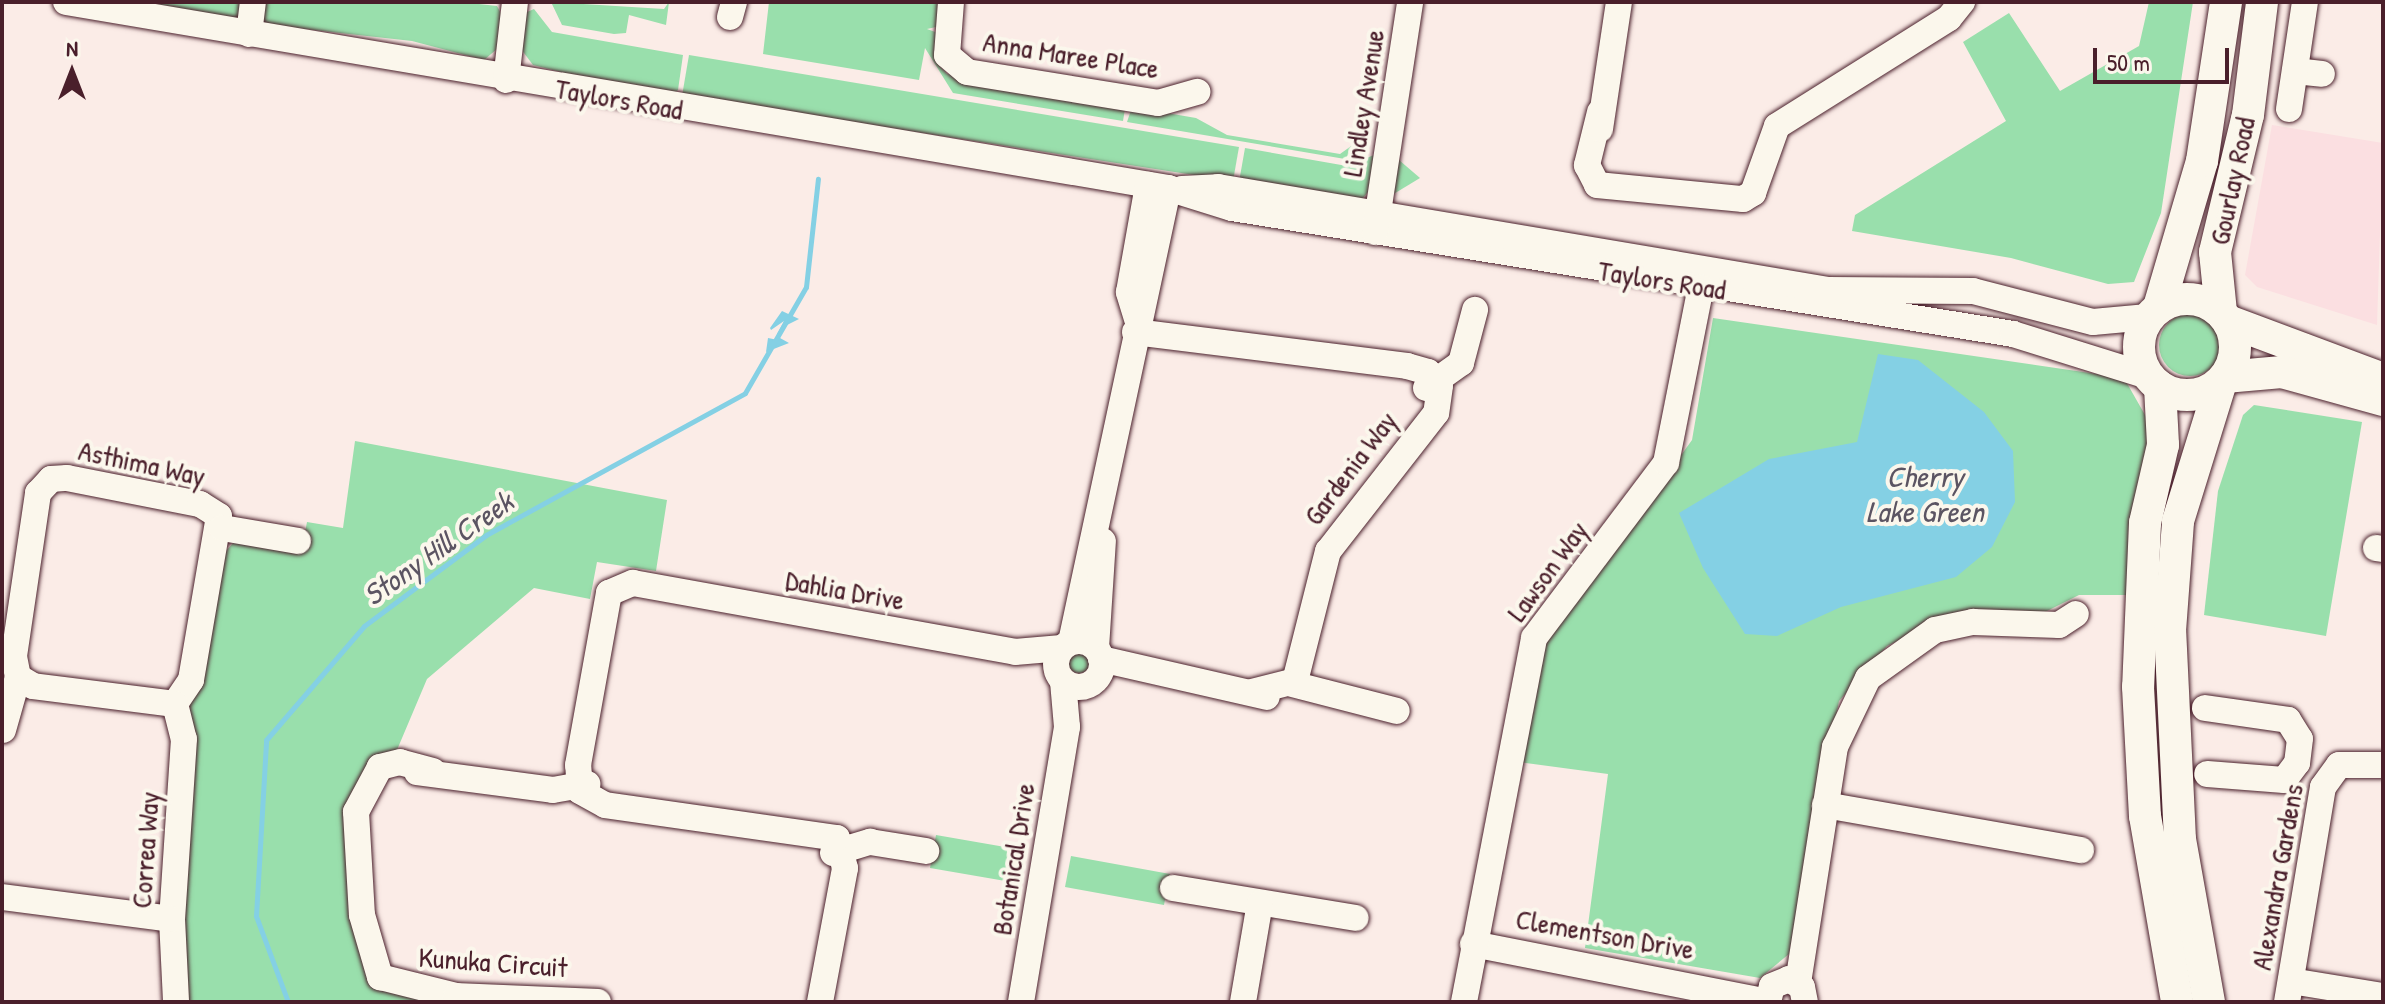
<!DOCTYPE html>
<html>
<head>
<meta charset="utf-8">
<style>
  body { margin:0 }
  #map { position:relative; width:2385px; height:1004px; overflow:hidden; background:#fbece7; font-family:"Patrick Hand",sans-serif }
  div>[style] { position:absolute }
  .built>* { inset:0; background:#fbdfe1 }
  .green>* { inset:0; background:#99dfac }
  .round { border-radius:50% }
  .water>* { inset:0; background:#84d0e4 }
  .stream>* { height:5px; margin:-2.5px; padding:0 2.5px; transform-origin:2.5px; border-radius:2.5px; background:#84d0e4 }
  .roads { filter:drop-shadow(0 0 2px #4a1f2b) drop-shadow(0 0 2px #4a1f2b) }
  .minor>* { height:26px; margin:-13px; padding:0 13px; transform-origin:13px; border-radius:13px; background:#fbf7ec }
  .minor>.ring { margin:-13px; padding:0; box-sizing:content-box; background:none; border:26px solid #fbf7ec; border-radius:50% }
  .major>* { height:32px; margin:-16px; padding:0 16px; transform-origin:16px; border-radius:16px; background:#fbf7ec }
  .major>.ring { margin:-16px; padding:0; box-sizing:content-box; background:none; border:32px solid #fbf7ec; border-radius:50% }
  span { translate:-50% -50%; white-space:nowrap; text-align:center; line-height:1.15; -webkit-text-stroke:8px #fbf7ec; paint-order:stroke }
  .street-label { font-size:28px; color:#4a1f2b }
  .water-label { font-size:30px; color:#5b5462; font-style:italic }
  .frame { position:absolute; inset:0; border:4px solid #4a1f2b; pointer-events:none }
  .north { position:absolute; left:32px; top:32px; width:80px; height:80px; -webkit-text-stroke:6px #fbf7ec; paint-order:stroke; rotate:0deg; font-size:22px; font-weight:700; line-height:32px; text-align:center; color:#4a1f2b }
  .north::after { content:''; display:block; margin:auto; width:28px; height:36px; background:#4a1f2b; clip-path:polygon(50% 0,100% 100%,50% 72%,0 100%) }
  .scale { position:absolute; left:2093px; top:48px; width:136px; height:36px; box-sizing:border-box; border:4px solid #4a1f2b; border-top:0; padding-left:10px; font-size:24px; line-height:28px; white-space:nowrap; color:#4a1f2b; -webkit-text-stroke:6px #fbf7ec; paint-order:stroke }
</style>
</head>
<body>
<div id="map">
  <div class="built">
    <div style="clip-path:polygon(2272px 125px,2383px 143px,2377px 325px,2257px 287px,2245px 275px)"></div>
  </div>
  <div class="green">
    <div style="clip-path:polygon(138px 2px,246px 2px,242px 21px)"></div>
    <div style="clip-path:polygon(256px 2px,461px 2px,497px 6px,504px 19px,497px 49px,484px 60px,412px 41px,259px 24px)"></div>
    <div style="clip-path:polygon(551px 2px,664px 9px,669px 2px,666px 25px,629px 15px,626px 33px,614px 34px,562px 25px)"></div>
    <div style="clip-path:polygon(769px 2px,942px 2px,936px 27px,927px 29px,938px 33px,937px 62px,947px 74px,1125px 109px,1123px 121px,953px 93px,925px 48px,919px 80px,763px 54px)"></div>
    <div style="clip-path:polygon(2149px 2px,2193px 2px,2161px 213px,2134px 282px,2108px 284px,2011px 258px,1852px 231px,1855px 215px,2006px 121px,1963px 42px,2009px 13px,2060px 91px,2139px 46px)"></div>
    <div style="clip-path:polygon(534px 9px,552px 32px,683px 55px,678px 90px,673px 95px,616px 86px,533px 65px,521px 49px,527px 12px)"></div>
    <div style="clip-path:polygon(689px 55px,1239px 147px,1233px 181px,682px 96px)"></div>
    <div style="clip-path:polygon(1132px 107px,1196px 118px,1227px 135px,1340px 154px,1361px 139px,1345px 159px,1127px 122px)"></div>
    <div style="clip-path:polygon(1245px 148px,1347px 166px,1374px 155px,1369px 191px,1361px 200px,1239px 182px)"></div>
    <div style="clip-path:polygon(1399px 160px,1420px 178px,1392px 195px)"></div>
    <div class="round" style="left:2159px;top:314px;width:62px;height:62px"></div>
    <div style="clip-path:polygon(1713px 318px,2124px 378px,2153px 429px,2129px 595px,2079px 595px,2041px 614px,1951px 615px,1887px 646px,1839px 701px,1789px 954px,1760px 978px,1585px 948px,1608px 774px,1518px 762px,1542px 649px,1692px 440px)"></div>
    <div style="clip-path:polygon(2254px 405px,2362px 422px,2326px 636px,2204px 615px,2218px 491px,2243px 415px)"></div>
    <div style="clip-path:polygon(355px 441px,667px 500px,656px 571px,597px 562px,590px 599px,534px 588px,427px 679px,394px 757px,359px 786px,374px 986px,436px 1002px,183px 1002px,189px 709px,224px 553px,235px 541px,302px 548px,307px 522px,343px 528px)"></div>
    <div class="round" style="left:1068px;top:651px;width:22px;height:22px"></div>
    <div style="clip-path:polygon(936px 835px,1023px 850px,1017px 883px,930px 868px)"></div>
    <div style="clip-path:polygon(1071px 856px,1170px 874px,1164px 905px,1065px 887px)"></div>
  </div>
  <div class="water">
    <div style="clip-path:polygon(782px 311px,799px 319px,781px 328px,780px 338px,789px 343px,766px 352px,768px 338px,778px 340px,777px 334px,784px 321px,771px 330px,770px 328px)"></div>
    <div style="clip-path:polygon(1878px 354px,1918px 360px,1984px 412px,2013px 451px,2015px 502px,1992px 547px,1956px 577px,1841px 607px,1777px 636px,1745px 634px,1703px 568px,1679px 513px,1769px 459px,1857px 442px)"></div>
  </div>
  <div class="stream">
    <div style="left:288px;top:1002px;width:92px;rotate:-110.4deg"></div>
    <div style="left:256px;top:916px;width:176px;rotate:-86.7deg"></div>
    <div style="left:266px;top:740px;width:150px;rotate:-49.3deg"></div>
    <div style="left:364px;top:626px;width:152px;rotate:-36.7deg"></div>
    <div style="left:486px;top:535px;width:295px;rotate:-28.7deg"></div>
    <div style="left:745px;top:393px;width:122px;rotate:-60.1deg"></div>
    <div style="left:806px;top:287px;width:109px;rotate:-83.7deg"></div>
  </div>
  <div class="roads">
    <div class="minor">
      <div style="left:66px;top:2px;width:1118px;rotate:9.58deg"></div>
      <div style="left:1168px;top:188px;width:67px;rotate:17.4deg"></div>
      <div style="left:1232px;top:208px;width:791px;rotate:9.16deg"></div>
      <div style="left:2013px;top:334px;width:141px;rotate:17.3deg"></div>
      <div style="left:951px;top:2px;width:53px;rotate:94.3deg"></div>
      <div style="left:947px;top:55px;width:26px;rotate:40deg"></div>
      <div style="left:967px;top:72px;width:193px;rotate:9.2deg"></div>
      <div style="left:1158px;top:103px;width:41px;rotate:-15.8deg"></div>
      <div style="left:730px;top:17px;width:16px;rotate:-75deg"></div>
      <div style="left:249px;top:34px;width:32px;rotate:-83deg"></div>
      <div style="left:2295px;top:71px;width:27px;rotate:6deg"></div>
      <div style="left:506px;top:80px;width:79px;rotate:-83.4deg"></div>
      <div style="left:2289px;top:109px;width:108px;rotate:-81.5deg"></div>
      <div style="left:1600px;top:112px;width:55px;rotate:103.8deg"></div>
      <div style="left:1587px;top:165px;width:22px;rotate:63deg"></div>
      <div style="left:1597px;top:185px;width:147px;rotate:5.5deg"></div>
      <div style="left:1743px;top:199px;width:12px;rotate:-31deg"></div>
      <div style="left:1753px;top:193px;width:71px;rotate:-70.3deg"></div>
      <div style="left:1777px;top:126px;width:203px;rotate:-32.1deg"></div>
      <div style="left:1949px;top:18px;width:21px;rotate:-51deg"></div>
      <div style="left:1600px;top:129px;width:128px;rotate:-81.5deg"></div>
      <div style="left:1182px;top:189px;width:36px;rotate:-3deg"></div>
      <div style="left:1218px;top:187px;width:619px;rotate:9.58deg"></div>
      <div style="left:1828px;top:290px;width:145px;rotate:0.4deg"></div>
      <div style="left:1973px;top:291px;width:124px;rotate:14.5deg"></div>
      <div style="left:2093px;top:322px;width:55px;rotate:-5.2deg"></div>
      <div style="left:1375px;top:232px;width:233px;rotate:-81.3deg"></div>
      <div style="left:1137px;top:319px;width:28px;rotate:-107deg"></div>
      <div style="left:1129px;top:292px;width:109px;rotate:-79.9deg"></div>
      <div style="left:1135px;top:332px;width:274px;rotate:7.1deg"></div>
      <div style="left:1407px;top:366px;width:22px;rotate:16deg"></div>
      <div style="left:1428px;top:372px;width:18px;rotate:49deg"></div>
      <div style="left:1440px;top:386px;width:27px;rotate:98deg"></div>
      <div style="left:1436px;top:413px;width:175px;rotate:128deg"></div>
      <div style="left:1328px;top:551px;width:134px;rotate:104.2deg"></div>
      <div style="left:1295px;top:681px;width:44px;rotate:165.7deg"></div>
      <div style="left:1426px;top:388px;width:43px;rotate:-35.5deg"></div>
      <div style="left:1461px;top:363px;width:55px;rotate:-75.2deg"></div>
      <div style="left:67px;top:478px;width:136px;rotate:11.1deg"></div>
      <div style="left:200px;top:504px;width:22px;rotate:32deg"></div>
      <div style="left:219px;top:516px;width:166px;rotate:99.7deg"></div>
      <div style="left:191px;top:680px;width:29px;rotate:124deg"></div>
      <div style="left:175px;top:704px;width:143px;rotate:-172.8deg"></div>
      <div style="left:33px;top:686px;width:17px;rotate:-149deg"></div>
      <div style="left:18px;top:677px;width:21px;rotate:-101deg"></div>
      <div style="left:14px;top:656px;width:165px;rotate:-81.6deg"></div>
      <div style="left:38px;top:493px;width:19px;rotate:-47deg"></div>
      <div style="left:51px;top:479px;width:16px;rotate:-4deg"></div>
      <div style="left:222px;top:528px;width:77px;rotate:9.7deg"></div>
      <div style="left:2376px;top:548px;width:7px;rotate:8deg"></div>
      <div class="ring" style="left:1056px;top:641px;width:20px;height:20px"></div>
      <div style="left:1071px;top:642px;width:464px;rotate:-77.9deg"></div>
      <div style="left:1096px;top:648px;width:107px;rotate:-86.3deg"></div>
      <div style="left:1101px;top:659px;width:170px;rotate:12.9deg"></div>
      <div style="left:1292px;top:684px;width:108px;rotate:14.4deg"></div>
      <div style="left:175px;top:704px;width:36px;rotate:76deg"></div>
      <div style="left:184px;top:739px;width:180px;rotate:93.8deg"></div>
      <div style="left:172px;top:919px;width:83px;rotate:87.2deg"></div>
      <div style="left:2205px;top:708px;width:84px;rotate:8.2deg"></div>
      <div style="left:2288px;top:720px;width:22px;rotate:58deg"></div>
      <div style="left:2300px;top:739px;width:24px;rotate:97deg"></div>
      <div style="left:2297px;top:763px;width:21px;rotate:127deg"></div>
      <div style="left:2284px;top:780px;width:77px;rotate:-175.5deg"></div>
      <div style="left:3px;top:730px;width:55px;rotate:-74.2deg"></div>
      <div style="left:433px;top:771px;width:34px;rotate:-165deg"></div>
      <div style="left:400px;top:762px;width:21px;rotate:166deg"></div>
      <div style="left:380px;top:767px;width:51px;rotate:118.1deg"></div>
      <div style="left:356px;top:812px;width:103px;rotate:86.7deg"></div>
      <div style="left:362px;top:915px;width:65px;rotate:73.8deg"></div>
      <div style="left:380px;top:977px;width:78px;rotate:14deg"></div>
      <div style="left:456px;top:996px;width:142px;rotate:2.4deg"></div>
      <div style="left:417px;top:772px;width:137px;rotate:7.5deg"></div>
      <div style="left:553px;top:790px;width:35px;rotate:-10deg"></div>
      <div style="left:1825px;top:805px;width:260px;rotate:10deg"></div>
      <div style="left:833px;top:853px;width:39px;rotate:-17deg"></div>
      <div style="left:870px;top:842px;width:57px;rotate:9.1deg"></div>
      <div style="left:1173px;top:888px;width:185px;rotate:9.3deg"></div>
      <div style="left:2px;top:897px;width:171px;rotate:7.4deg"></div>
      <div style="left:1473px;top:944px;width:301px;rotate:11.1deg"></div>
      <div style="left:2291px;top:981px;width:93px;rotate:9.3deg"></div>
      <div style="left:1798px;top:983px;width:239px;rotate:-81.1deg"></div>
      <div style="left:1835px;top:747px;width:76px;rotate:-64.4deg"></div>
      <div style="left:1868px;top:678px;width:82px;rotate:-35.6deg"></div>
      <div style="left:1935px;top:630px;width:39px;rotate:-12deg"></div>
      <div style="left:1973px;top:622px;width:86px;rotate:2deg"></div>
      <div style="left:2059px;top:625px;width:20px;rotate:-33deg"></div>
      <div style="left:820px;top:1002px;width:136px;rotate:-79.4deg"></div>
      <div style="left:845px;top:868px;width:31px;rotate:-105deg"></div>
      <div style="left:837px;top:838px;width:234px;rotate:-171.9deg"></div>
      <div style="left:605px;top:805px;width:29px;rotate:-151deg"></div>
      <div style="left:580px;top:791px;width:26px;rotate:-94deg"></div>
      <div style="left:578px;top:765px;width:175px;rotate:-79.8deg"></div>
      <div style="left:609px;top:593px;width:26px;rotate:-23deg"></div>
      <div style="left:633px;top:583px;width:388px;rotate:10.2deg"></div>
      <div style="left:1015px;top:652px;width:47px;rotate:-4.9deg"></div>
      <div style="left:1021px;top:1002px;width:279px;rotate:-80.5deg"></div>
      <div style="left:1067px;top:727px;width:46px;rotate:-95deg"></div>
      <div style="left:1243px;top:1002px;width:100px;rotate:-80.3deg"></div>
      <div style="left:1464px;top:1002px;width:371px;rotate:-79.1deg"></div>
      <div style="left:1534px;top:638px;width:219px;rotate:-53deg"></div>
      <div style="left:1666px;top:463px;width:179px;rotate:-78.8deg"></div>
      <div style="left:1768px;top:1002px;width:16px;rotate:-76deg"></div>
      <div style="left:1772px;top:986px;width:18px;rotate:-22deg"></div>
      <div style="left:1789px;top:979px;width:15px;rotate:32deg"></div>
      <div style="left:1802px;top:987px;width:15px;rotate:79deg"></div>
      <div style="left:2287px;top:1002px;width:218px;rotate:-80.5deg"></div>
      <div style="left:2323px;top:787px;width:27px;rotate:-54deg"></div>
      <div style="left:2339px;top:765px;width:44px"></div>
    </div>
    <div class="major">
      <div class="ring" style="left:2139px;top:299px;width:64px;height:64px"></div>
      <div style="left:2159px;top:307px;width:152px;rotate:-73.6deg"></div>
      <div style="left:2202px;top:161px;width:161px;rotate:-81.4deg"></div>
      <div style="left:2221px;top:312px;width:60px;rotate:-95.7deg"></div>
      <div style="left:2215px;top:252px;width:141px;rotate:-76.5deg"></div>
      <div style="left:2248px;top:115px;width:114px;rotate:-82.9deg"></div>
      <div style="left:2228px;top:321px;width:165px;rotate:20.5deg"></div>
      <div style="left:2225px;top:377px;width:57px;rotate:-5deg"></div>
      <div style="left:2282px;top:372px;width:105px;rotate:15.5deg"></div>
      <div style="left:2160px;top:387px;width:58px;rotate:87deg"></div>
      <div style="left:2163px;top:445px;width:80px;rotate:103deg"></div>
      <div style="left:2145px;top:523px;width:164px;rotate:92.4deg"></div>
      <div style="left:2138px;top:687px;width:129px;rotate:86.9deg"></div>
      <div style="left:2145px;top:816px;width:189px;rotate:80.2deg"></div>
      <div style="left:2209px;top:1002px;width:165px;rotate:-100.1deg"></div>
      <div style="left:2180px;top:840px;width:209px;rotate:-92.7deg"></div>
      <div style="left:2170px;top:631px;width:110px;rotate:-85.8deg"></div>
      <div style="left:2178px;top:521px;width:145px;rotate:-72.8deg"></div>
    </div>
  </div>
  <div class="street-label">
    <span style="left:1071px;top:55px;rotate:9deg">Anna Maree Place</span>
    <span style="left:619px;top:99px;rotate:10deg">Taylors Road</span>
    <span style="left:1363px;top:103px;rotate:-81deg">Lindley Avenue</span>
    <span style="left:2232px;top:181px;rotate:-78deg">Gourlay Road</span>
    <span style="left:1662px;top:280px;rotate:9deg">Taylors Road</span>
    <span style="left:142px;top:463px;rotate:12deg">Asthima Way</span>
    <span style="left:1350px;top:468px;rotate:-53deg">Gardenia Way</span>
    <span style="left:1547px;top:571px;rotate:-54deg">Lawson Way</span>
    <span style="left:845px;top:590px;rotate:10deg">Dahlia Drive</span>
    <span style="left:145px;top:850px;rotate:-86deg">Correa Way</span>
    <span style="left:1013px;top:859px;rotate:-81deg">Botanical Drive</span>
    <span style="left:2277px;top:877px;rotate:-80deg">Alexandra Gardens</span>
    <span style="left:1605px;top:934px;rotate:10deg">Clementson Drive</span>
    <span style="left:493px;top:962px;rotate:4deg">Kunuka Circuit</span>
  </div>
  <div class="water-label">
    <span style="left:1925px;top:493px">Cherry<br>Lake Green</span>
    <span style="left:438px;top:548px;rotate:-35deg">Stony Hill Creek</span>
  </div>
  <div class="frame"></div>
  <div class="north">N</div>
  <div class="scale">50 m</div>
</div>
</body>
</html>
